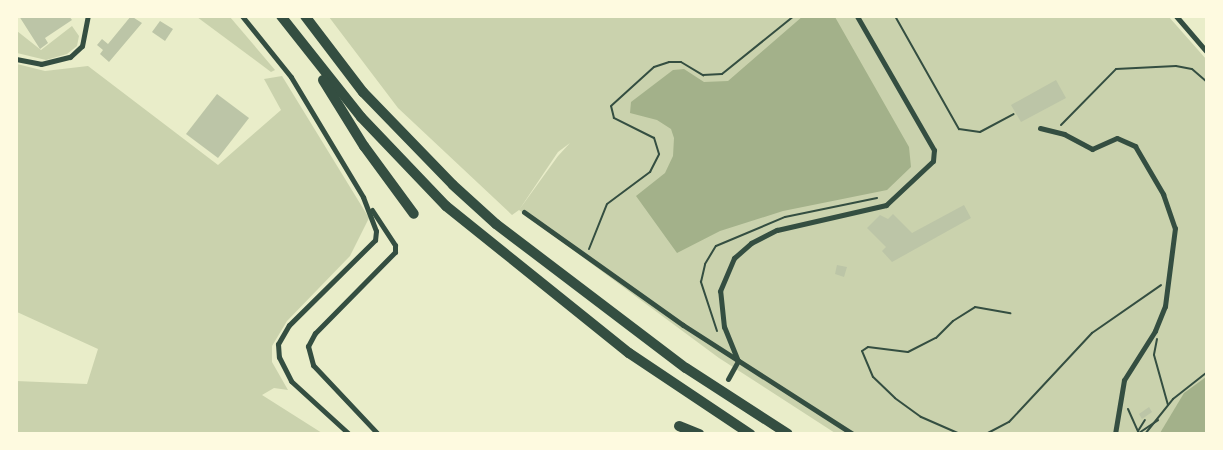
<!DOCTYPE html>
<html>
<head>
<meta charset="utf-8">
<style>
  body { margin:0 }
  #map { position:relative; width:1223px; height:450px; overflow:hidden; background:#e9edc9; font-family:Mulish,sans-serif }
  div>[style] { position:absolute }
  .green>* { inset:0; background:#cad2ad }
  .water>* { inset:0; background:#a3b18a }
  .building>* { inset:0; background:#bcc5a7 }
  .path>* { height:2px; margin:-1px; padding:0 1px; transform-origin:1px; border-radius:1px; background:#344e41 }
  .minor>* { height:5px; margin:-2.5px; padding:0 2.5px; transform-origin:2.5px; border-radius:2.5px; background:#344e41 }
  .motorway>* { height:10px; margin:-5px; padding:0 5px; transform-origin:5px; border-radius:5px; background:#344e41 }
  span { translate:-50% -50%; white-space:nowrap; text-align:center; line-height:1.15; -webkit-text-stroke:6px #fefae0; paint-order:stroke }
  .frame { position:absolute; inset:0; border:18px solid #fefae0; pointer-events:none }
</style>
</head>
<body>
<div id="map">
  <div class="green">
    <div style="clip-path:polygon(197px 17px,230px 17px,275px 70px,271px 72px)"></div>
    <div style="clip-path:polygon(evenodd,329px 17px,1169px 17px,1206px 59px,1206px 433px,835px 433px,719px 358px,519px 210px,512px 215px,398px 108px,329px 17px,570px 143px,558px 156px,519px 210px,558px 152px,570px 143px)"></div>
    <div style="clip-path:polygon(72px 26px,79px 36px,77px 46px,67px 54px,46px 60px,17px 53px,17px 31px,41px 50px)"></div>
    <div style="clip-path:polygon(17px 64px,45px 71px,88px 66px,218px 165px,281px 110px,264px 79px,282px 76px,369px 218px,350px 256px,287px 321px,272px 346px,272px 362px,288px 390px,274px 388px,262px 395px,322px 433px,17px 433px,16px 381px,87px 384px,98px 349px,17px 312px)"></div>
  </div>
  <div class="water">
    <div style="clip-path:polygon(803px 16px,835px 17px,909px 147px,911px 167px,887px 190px,783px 211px,720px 231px,677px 253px,636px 196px,665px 173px,673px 156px,674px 138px,671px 129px,657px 120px,630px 113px,631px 102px,673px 70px,684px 69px,704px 82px,728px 81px)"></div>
    <div style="clip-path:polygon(1206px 377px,1206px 433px,1160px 433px,1184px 393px)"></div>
  </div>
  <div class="building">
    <div style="clip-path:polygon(19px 16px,69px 16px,72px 20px,45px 38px,48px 43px,40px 49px)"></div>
    <div style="clip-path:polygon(131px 16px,142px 23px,109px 62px,100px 54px,103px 50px,97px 45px,102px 39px,108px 44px)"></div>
    <div style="clip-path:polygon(160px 21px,173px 29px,165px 41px,152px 32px)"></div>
    <div style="clip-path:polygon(1056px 80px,1066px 98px,1021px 122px,1011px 105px)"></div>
    <div style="clip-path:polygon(217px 94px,249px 118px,218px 158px,186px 134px)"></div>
    <div style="clip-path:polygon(964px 205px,971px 218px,892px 262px,882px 251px,886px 247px,867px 228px,880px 215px,888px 219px,893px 214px,912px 233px)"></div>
    <div style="clip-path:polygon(837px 265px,847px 267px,844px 277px,835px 274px)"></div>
    <div style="clip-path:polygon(1149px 407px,1152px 412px,1142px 419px,1139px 414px)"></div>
  </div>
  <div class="path">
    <div style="left:895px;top:16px;width:130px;rotate:60.5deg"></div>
    <div style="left:959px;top:129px;width:21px;rotate:8deg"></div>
    <div style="left:980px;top:132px;width:38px;rotate:-28deg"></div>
    <div style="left:1061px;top:125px;width:78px;rotate:-45.5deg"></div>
    <div style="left:1116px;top:69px;width:60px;rotate:-2.9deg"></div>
    <div style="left:1176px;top:66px;width:16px;rotate:11deg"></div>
    <div style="left:1192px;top:69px;width:18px;rotate:41deg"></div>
    <div style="left:589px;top:249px;width:48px;rotate:-68.2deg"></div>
    <div style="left:607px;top:204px;width:54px;rotate:-36.7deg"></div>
    <div style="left:650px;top:172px;width:20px;rotate:-63deg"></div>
    <div style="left:659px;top:154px;width:17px;rotate:-107deg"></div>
    <div style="left:654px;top:138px;width:45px;rotate:-153.4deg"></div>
    <div style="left:614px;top:118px;width:12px;rotate:-104deg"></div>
    <div style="left:611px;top:106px;width:58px;rotate:-42.2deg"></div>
    <div style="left:654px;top:67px;width:16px;rotate:-18deg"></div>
    <div style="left:669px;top:62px;width:12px"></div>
    <div style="left:681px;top:62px;width:26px;rotate:31deg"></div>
    <div style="left:703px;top:75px;width:19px;rotate:-3deg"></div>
    <div style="left:722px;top:74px;width:92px;rotate:-38.9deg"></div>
    <div style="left:717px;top:331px;width:52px;rotate:-108.1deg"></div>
    <div style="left:701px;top:282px;width:18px;rotate:-77deg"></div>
    <div style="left:705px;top:264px;width:21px;rotate:-59deg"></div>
    <div style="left:716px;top:246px;width:75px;rotate:-22.8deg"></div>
    <div style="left:785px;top:217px;width:94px;rotate:-11.7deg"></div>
    <div style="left:1157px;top:339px;width:16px;rotate:101deg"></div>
    <div style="left:1154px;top:355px;width:52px;rotate:74.4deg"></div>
    <div style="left:1128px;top:409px;width:27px;rotate:66deg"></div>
    <div style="left:1138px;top:431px;width:13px;rotate:-58deg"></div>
    <div style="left:1139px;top:433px;width:23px;rotate:-34deg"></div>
    <div style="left:960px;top:434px;width:43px;rotate:-156.4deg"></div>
    <div style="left:921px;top:417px;width:32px;rotate:-144deg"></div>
    <div style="left:895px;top:398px;width:30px;rotate:-136deg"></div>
    <div style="left:873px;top:377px;width:28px;rotate:-113deg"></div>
    <div style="left:862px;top:351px;width:7px;rotate:-34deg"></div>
    <div style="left:868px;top:347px;width:40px;rotate:7.1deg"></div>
    <div style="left:908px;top:352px;width:31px;rotate:-27deg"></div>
    <div style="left:936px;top:338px;width:24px;rotate:-45deg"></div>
    <div style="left:953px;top:321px;width:26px;rotate:-32deg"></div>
    <div style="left:975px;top:307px;width:36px;rotate:10deg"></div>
    <div style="left:986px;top:434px;width:26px;rotate:-28deg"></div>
    <div style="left:1009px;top:422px;width:122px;rotate:-47deg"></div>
    <div style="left:1092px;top:333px;width:84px;rotate:-34.8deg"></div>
    <div style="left:1145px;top:434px;width:45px;rotate:-51.3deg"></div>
    <div style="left:1173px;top:399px;width:42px;rotate:-38.2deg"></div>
  </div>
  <div class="minor">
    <div style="left:242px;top:16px;width:78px;rotate:51.2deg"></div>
    <div style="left:291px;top:77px;width:140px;rotate:59deg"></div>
    <div style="left:363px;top:197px;width:36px;rotate:69deg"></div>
    <div style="left:376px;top:231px;width:9px;rotate:96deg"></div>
    <div style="left:375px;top:240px;width:121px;rotate:135.3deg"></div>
    <div style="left:289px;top:325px;width:22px;rotate:120deg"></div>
    <div style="left:278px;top:344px;width:13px;rotate:86deg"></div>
    <div style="left:279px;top:357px;width:27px;rotate:63deg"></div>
    <div style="left:291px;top:381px;width:79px;rotate:42.4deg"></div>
    <div style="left:1176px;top:16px;width:46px;rotate:49.4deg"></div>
    <div style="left:16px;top:59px;width:25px;rotate:11deg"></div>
    <div style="left:41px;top:64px;width:30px;rotate:-14deg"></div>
    <div style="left:70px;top:57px;width:16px;rotate:-43deg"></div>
    <div style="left:82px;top:46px;width:31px;rotate:-79deg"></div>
    <div style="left:1040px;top:128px;width:25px;rotate:14deg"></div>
    <div style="left:1064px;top:134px;width:32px;rotate:28deg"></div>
    <div style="left:1092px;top:149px;width:27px;rotate:-24deg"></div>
    <div style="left:1117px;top:138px;width:20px;rotate:24deg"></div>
    <div style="left:1135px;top:146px;width:56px;rotate:59.7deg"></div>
    <div style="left:1163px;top:194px;width:36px;rotate:71deg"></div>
    <div style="left:1175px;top:228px;width:79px;rotate:97.3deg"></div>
    <div style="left:1165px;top:306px;width:27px;rotate:112deg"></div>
    <div style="left:1155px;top:331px;width:58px;rotate:122.3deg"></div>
    <div style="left:1124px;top:380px;width:55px;rotate:99.5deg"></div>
    <div style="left:372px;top:210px;width:42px;rotate:56.7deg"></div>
    <div style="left:395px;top:245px;width:7px;rotate:90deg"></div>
    <div style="left:395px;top:252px;width:114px;rotate:134.6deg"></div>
    <div style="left:315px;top:333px;width:15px;rotate:118deg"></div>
    <div style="left:308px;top:346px;width:20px;rotate:75deg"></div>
    <div style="left:313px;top:365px;width:95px;rotate:46.7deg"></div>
    <div style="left:524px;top:212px;width:195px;rotate:35.4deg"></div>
    <div style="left:683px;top:325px;width:202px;rotate:32.7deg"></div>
    <div style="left:728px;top:379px;width:21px;rotate:-61deg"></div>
    <div style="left:738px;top:361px;width:37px;rotate:-112deg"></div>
    <div style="left:724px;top:327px;width:36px;rotate:-96deg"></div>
    <div style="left:720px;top:291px;width:36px;rotate:-67deg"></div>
    <div style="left:734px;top:258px;width:23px;rotate:-41deg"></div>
    <div style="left:751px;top:243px;width:29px;rotate:-27deg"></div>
    <div style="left:777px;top:230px;width:112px;rotate:-12.9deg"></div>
    <div style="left:886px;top:205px;width:64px;rotate:-43.1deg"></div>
    <div style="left:933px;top:161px;width:11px;rotate:-85deg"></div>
    <div style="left:934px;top:150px;width:155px;rotate:-119.9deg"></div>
  </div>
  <div class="motorway">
    <div style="left:281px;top:16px;width:129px;rotate:51.6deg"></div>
    <div style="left:361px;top:117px;width:123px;rotate:46.3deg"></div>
    <div style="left:446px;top:206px;width:235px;rotate:38.8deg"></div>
    <div style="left:629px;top:353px;width:146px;rotate:33.8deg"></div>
    <div style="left:305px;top:16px;width:96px;rotate:52.7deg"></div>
    <div style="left:363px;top:92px;width:129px;rotate:45.9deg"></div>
    <div style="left:453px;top:185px;width:58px;rotate:42.2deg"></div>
    <div style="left:496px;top:224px;width:238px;rotate:37.2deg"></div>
    <div style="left:686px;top:368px;width:121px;rotate:32.9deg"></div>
    <div style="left:323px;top:80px;width:78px;rotate:58.2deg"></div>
    <div style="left:364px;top:146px;width:84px;rotate:53.7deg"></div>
    <div style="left:679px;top:426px;width:22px;rotate:22deg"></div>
  </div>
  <div class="frame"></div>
</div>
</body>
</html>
